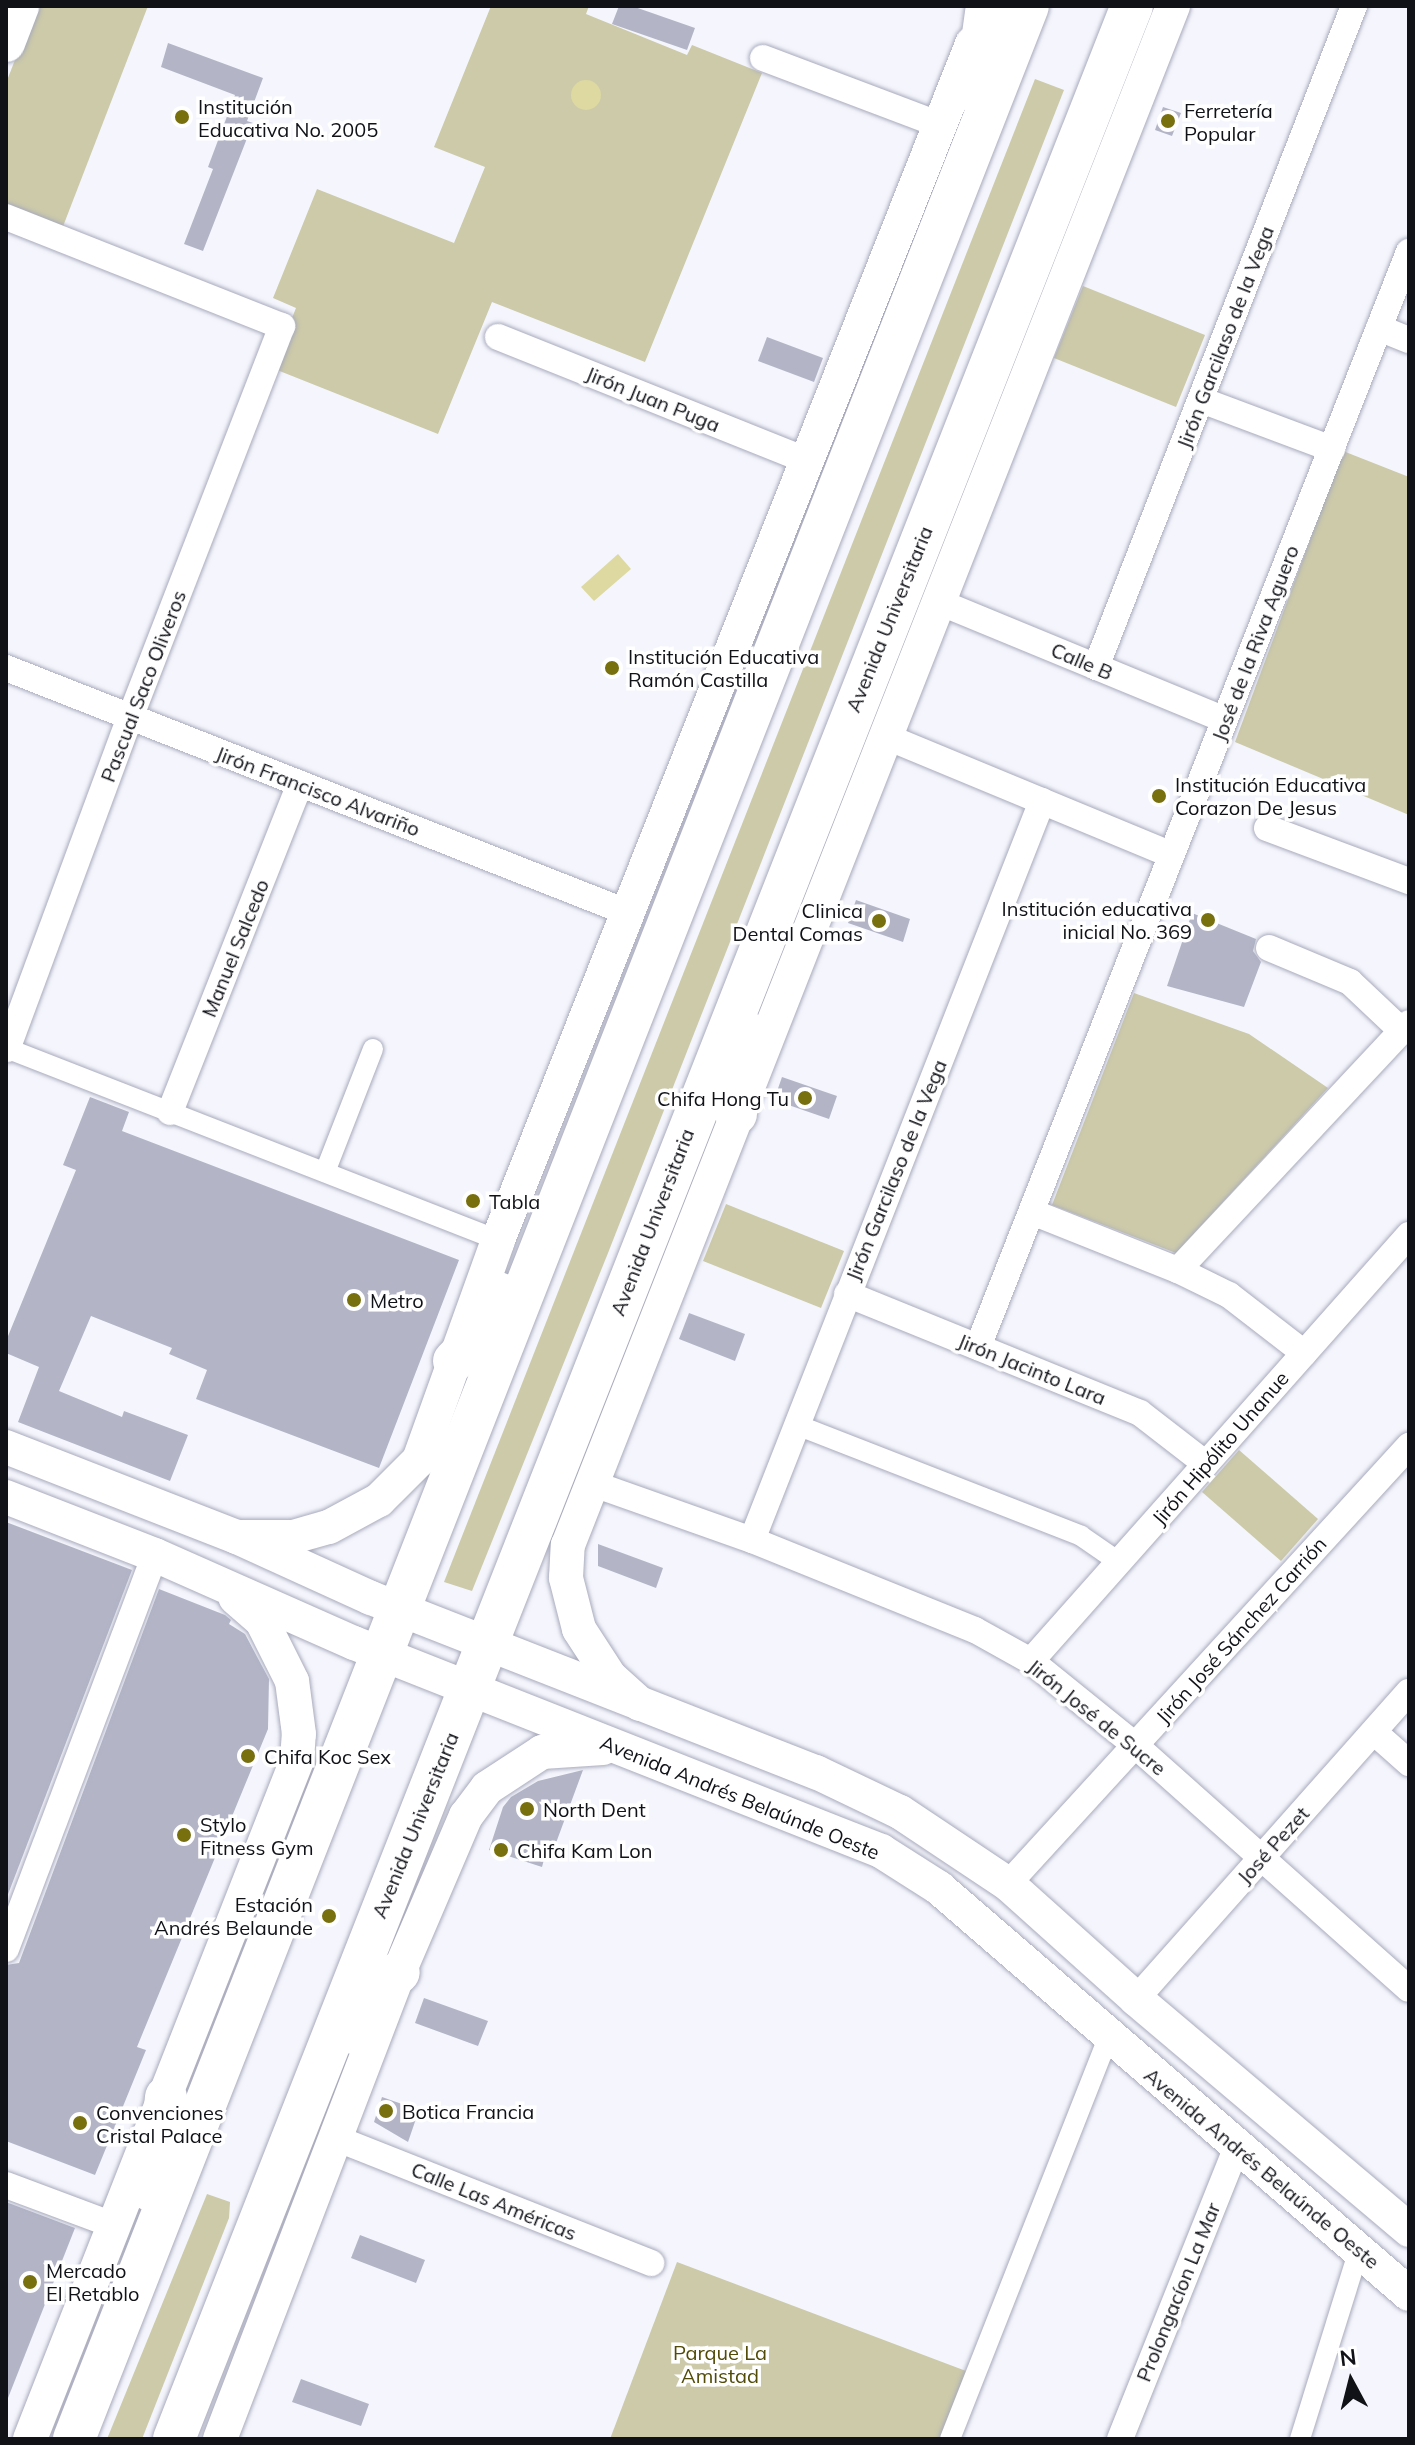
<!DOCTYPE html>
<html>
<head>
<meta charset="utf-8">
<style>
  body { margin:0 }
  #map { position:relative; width:1415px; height:2445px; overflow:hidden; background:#f5f6fd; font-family:Mulish,sans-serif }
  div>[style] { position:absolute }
  .green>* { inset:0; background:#cccaa9 }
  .water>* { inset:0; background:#ddd9a1 }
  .round { border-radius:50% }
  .building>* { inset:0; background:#b3b5c7 }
  .roads { filter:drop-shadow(0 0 2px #a8aabc) drop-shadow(0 0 2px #a8aabc) }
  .pedestrian>* { height:20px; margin:-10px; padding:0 10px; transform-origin:10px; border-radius:10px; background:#fff }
  .minor>* { height:26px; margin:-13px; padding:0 13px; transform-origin:13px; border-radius:13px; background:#fff }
  .tertiary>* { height:34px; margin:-17px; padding:0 17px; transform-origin:17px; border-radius:17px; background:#fff }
  .secondary>* { height:38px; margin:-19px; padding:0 19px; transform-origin:19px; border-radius:19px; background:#fff }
  .primary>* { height:42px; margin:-21px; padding:0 21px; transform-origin:21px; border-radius:21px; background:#fff }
  .dots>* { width:22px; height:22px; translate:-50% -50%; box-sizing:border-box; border:4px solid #fff; border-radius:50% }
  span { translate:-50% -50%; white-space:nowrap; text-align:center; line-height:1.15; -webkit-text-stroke:7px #fff; paint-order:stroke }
  .poi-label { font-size:20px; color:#111218 }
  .left { translate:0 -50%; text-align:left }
  .right { translate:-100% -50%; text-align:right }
  .street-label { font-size:20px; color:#111218 }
  .park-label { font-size:20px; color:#514b07 }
  .frame { position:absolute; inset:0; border:8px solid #111218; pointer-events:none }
  .north { position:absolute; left:1311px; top:2341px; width:80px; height:80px; -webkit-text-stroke:6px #fff; paint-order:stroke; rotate:353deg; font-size:22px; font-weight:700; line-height:32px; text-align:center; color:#111218 }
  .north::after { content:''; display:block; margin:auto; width:28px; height:36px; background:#111218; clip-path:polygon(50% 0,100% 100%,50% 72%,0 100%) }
</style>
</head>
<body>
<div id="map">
  <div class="green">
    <div style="clip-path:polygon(36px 6px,148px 6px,62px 229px,6px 207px,6px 83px)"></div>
    <div style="clip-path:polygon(491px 6px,589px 6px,586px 14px,687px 55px,692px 45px,762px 73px,645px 362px,492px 302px,438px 434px,272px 368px,296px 308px,273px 298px,317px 189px,454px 243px,485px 167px,434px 147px)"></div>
    <div style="clip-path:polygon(1035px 79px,1064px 90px,608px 1253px,472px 1591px,444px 1582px)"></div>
    <div style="clip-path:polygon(1083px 286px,1205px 335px,1176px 407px,1054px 358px)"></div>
    <div style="clip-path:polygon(1343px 451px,1409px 477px,1409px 815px,1235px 742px)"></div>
    <div style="clip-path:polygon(1134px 993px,1249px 1034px,1328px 1088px,1176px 1253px,1052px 1205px)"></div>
    <div style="clip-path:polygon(726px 1204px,844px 1251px,821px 1308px,703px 1261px)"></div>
    <div style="clip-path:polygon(1239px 1450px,1318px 1519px,1281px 1561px,1202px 1492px)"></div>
    <div style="clip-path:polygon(207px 2194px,230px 2202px,229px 2218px,142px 2439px,107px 2439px)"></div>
    <div style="clip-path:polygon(677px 2262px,966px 2371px,940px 2439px,610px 2439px)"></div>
  </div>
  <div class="water">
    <div class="round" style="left:571px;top:80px;width:30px;height:30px"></div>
    <div style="clip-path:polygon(618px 554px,631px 569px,594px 601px,581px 587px)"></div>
  </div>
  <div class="building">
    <div style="clip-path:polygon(619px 6px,632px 6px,695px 28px,687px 50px,612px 24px)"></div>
    <div style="clip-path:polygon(168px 43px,263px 78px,247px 121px,253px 123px,203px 251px,184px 244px,213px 169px,208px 167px,235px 95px,161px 67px)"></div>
    <div style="clip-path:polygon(1163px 107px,1181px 113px,1172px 136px,1155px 130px)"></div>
    <div style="clip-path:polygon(767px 337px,823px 358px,814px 382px,758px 361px)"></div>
    <div style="clip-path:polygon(856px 900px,910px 919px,903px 942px,848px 923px)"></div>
    <div style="clip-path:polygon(1192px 913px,1256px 939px,1253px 951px,1261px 962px,1244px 1007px,1167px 986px)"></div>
    <div style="clip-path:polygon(782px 1077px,837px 1096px,829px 1119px,774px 1100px)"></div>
    <div style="clip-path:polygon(90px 1097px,129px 1112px,122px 1131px,459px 1260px,379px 1468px,196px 1399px,207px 1370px,169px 1354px,172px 1348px,91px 1316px,59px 1391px,122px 1417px,124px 1411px,188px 1435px,170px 1481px,18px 1422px,39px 1367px,6px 1353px,6px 1341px,76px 1170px,63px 1165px)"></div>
    <div style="clip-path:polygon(689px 1313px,745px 1334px,735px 1361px,679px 1339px)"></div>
    <div style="clip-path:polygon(6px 1522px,132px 1570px,7px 1897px,6px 1897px)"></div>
    <div style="clip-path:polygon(598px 1544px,663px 1568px,656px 1588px,598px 1566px)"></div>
    <div style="clip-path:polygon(159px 1589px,225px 1615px,231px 1620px,229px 1624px,245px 1634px,269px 1679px,268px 1729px,137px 2047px,146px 2050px,95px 2175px,6px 2141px,6px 1965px,19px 1963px)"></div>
    <div style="clip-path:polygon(583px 1770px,556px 1843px,549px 1841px,542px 1867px,489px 1850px,503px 1807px,511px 1797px,538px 1781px)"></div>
    <div style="clip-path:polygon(424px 1998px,488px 2021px,478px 2046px,415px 2023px)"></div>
    <div style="clip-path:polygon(382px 2097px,419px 2110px,408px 2142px,374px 2122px)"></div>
    <div style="clip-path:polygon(6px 2202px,75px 2228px,8px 2398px,6px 2398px)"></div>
    <div style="clip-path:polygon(360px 2235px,425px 2260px,416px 2283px,351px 2258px)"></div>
    <div style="clip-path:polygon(301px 2379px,369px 2404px,361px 2426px,292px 2402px)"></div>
  </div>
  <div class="roads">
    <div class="pedestrian">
      <div style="left:6px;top:1048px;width:528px;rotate:21.32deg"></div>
      <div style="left:325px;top:1172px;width:132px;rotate:-68.7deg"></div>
      <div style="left:797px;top:1425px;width:305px;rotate:21.3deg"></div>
      <div style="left:1081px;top:1536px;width:46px;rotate:34.4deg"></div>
      <div style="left:950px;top:2439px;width:432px;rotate:-68.5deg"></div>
      <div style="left:1300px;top:2439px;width:198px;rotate:-72.7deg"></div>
    </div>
    <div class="minor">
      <div style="left:763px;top:58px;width:189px;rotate:20.7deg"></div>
      <div style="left:6px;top:217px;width:297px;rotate:21.6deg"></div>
      <div style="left:282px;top:326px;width:420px;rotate:111.2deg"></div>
      <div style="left:130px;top:717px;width:354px;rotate:110.3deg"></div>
      <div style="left:1379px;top:328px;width:32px;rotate:22deg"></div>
      <div style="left:498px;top:337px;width:334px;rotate:21.8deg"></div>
      <div style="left:1201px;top:400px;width:140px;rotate:20.5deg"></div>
      <div style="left:939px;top:602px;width:309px;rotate:22.4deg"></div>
      <div style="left:1096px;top:667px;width:710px;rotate:-68.68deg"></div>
      <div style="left:6px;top:668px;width:669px;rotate:21.47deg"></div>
      <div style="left:887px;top:737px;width:308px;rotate:22.5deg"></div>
      <div style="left:1267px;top:828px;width:152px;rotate:20.5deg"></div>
      <div style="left:1269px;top:948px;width:88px;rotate:22.8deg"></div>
      <div style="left:1350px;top:982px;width:71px;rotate:43.3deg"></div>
      <div style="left:170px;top:1112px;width:353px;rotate:-68.4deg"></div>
      <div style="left:1032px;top:1212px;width:157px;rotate:21.7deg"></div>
      <div style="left:1178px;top:1270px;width:57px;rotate:26.1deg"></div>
      <div style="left:1229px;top:1295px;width:95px;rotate:37.7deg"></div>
      <div style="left:1178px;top:1270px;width:338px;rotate:-46.9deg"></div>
      <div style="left:847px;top:1294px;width:316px;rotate:22.1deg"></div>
      <div style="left:1140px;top:1413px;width:83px;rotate:37.7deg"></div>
      <div style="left:978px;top:1347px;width:1177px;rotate:-68.52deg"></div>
      <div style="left:594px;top:1484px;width:168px;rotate:19.5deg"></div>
      <div style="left:752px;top:1540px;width:240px;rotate:22deg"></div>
      <div style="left:975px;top:1630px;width:64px;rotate:29deg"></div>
      <div style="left:1031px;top:1661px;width:135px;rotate:39deg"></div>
      <div style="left:1136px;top:1746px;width:365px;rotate:41.7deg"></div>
      <div style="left:752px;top:1540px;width:794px;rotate:-68.57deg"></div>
      <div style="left:1031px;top:1661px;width:570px;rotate:-48.42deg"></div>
      <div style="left:1374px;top:1732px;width:47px;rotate:41.5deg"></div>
      <div style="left:1008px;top:1884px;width:594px;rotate:-47.53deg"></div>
      <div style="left:6px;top:1949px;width:421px;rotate:-69.3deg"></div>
      <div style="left:1136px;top:1999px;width:411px;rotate:-48.4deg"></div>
      <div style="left:338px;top:2139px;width:337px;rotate:21.6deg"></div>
      <div style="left:6px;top:2185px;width:114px;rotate:20.5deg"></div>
      <div style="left:1120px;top:2439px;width:315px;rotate:-68.2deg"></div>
    </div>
    <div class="tertiary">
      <div style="left:6px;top:1447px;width:248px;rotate:21.3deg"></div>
      <div style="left:237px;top:1537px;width:147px;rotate:24.5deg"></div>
      <div style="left:371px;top:1598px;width:478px;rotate:21.4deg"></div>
      <div style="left:816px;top:1772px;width:93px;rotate:25.5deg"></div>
      <div style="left:900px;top:1812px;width:130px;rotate:33.7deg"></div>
      <div style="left:1008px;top:1884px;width:172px;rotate:41.9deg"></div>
      <div style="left:1136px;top:1999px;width:358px;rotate:40.2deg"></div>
      <div style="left:6px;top:1497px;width:160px;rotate:21.3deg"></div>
      <div style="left:155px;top:1555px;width:218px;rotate:23.9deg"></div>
      <div style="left:354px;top:1643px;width:567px;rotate:21.54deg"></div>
      <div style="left:881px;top:1851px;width:69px;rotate:32.5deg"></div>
      <div style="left:939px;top:1888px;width:621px;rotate:40.82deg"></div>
      <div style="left:237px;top:1537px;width:56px"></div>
      <div style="left:293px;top:1537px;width:37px;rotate:-16deg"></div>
      <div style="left:329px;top:1527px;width:57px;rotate:-28.4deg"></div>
      <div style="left:379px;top:1500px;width:57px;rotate:-45deg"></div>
      <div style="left:419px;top:1460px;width:234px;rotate:-70.2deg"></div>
      <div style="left:498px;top:1240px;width:1287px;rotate:-68.38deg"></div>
      <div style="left:640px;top:1704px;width:40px;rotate:-138deg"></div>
      <div style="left:610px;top:1677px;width:57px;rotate:-122.9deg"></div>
      <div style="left:579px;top:1629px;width:53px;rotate:-104.3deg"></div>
      <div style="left:566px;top:1578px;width:33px;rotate:-87deg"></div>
      <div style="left:568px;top:1545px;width:1654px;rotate:-68.54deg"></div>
      <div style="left:30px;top:2439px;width:730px;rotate:-68.53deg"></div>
      <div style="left:297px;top:1760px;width:26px;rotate:-86deg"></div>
      <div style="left:299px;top:1734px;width:53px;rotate:-97.5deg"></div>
      <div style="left:292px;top:1681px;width:67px;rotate:-116.6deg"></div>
      <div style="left:262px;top:1621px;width:35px;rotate:-139deg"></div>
      <div style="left:220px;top:2439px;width:500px;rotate:-69.03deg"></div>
      <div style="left:399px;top:1972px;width:170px;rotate:-66.8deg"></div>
      <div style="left:466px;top:1816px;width:35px;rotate:-53deg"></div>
      <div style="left:487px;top:1788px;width:66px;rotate:-33.2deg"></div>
      <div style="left:542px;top:1752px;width:61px;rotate:-3.8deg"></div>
    </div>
    <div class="secondary">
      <div style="left:6px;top:43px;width:40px;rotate:-69deg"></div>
    </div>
    <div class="primary">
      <div style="left:975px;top:92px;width:87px;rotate:-82.1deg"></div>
      <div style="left:736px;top:1114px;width:39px;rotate:-90deg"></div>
      <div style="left:736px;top:1075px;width:44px;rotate:-75.7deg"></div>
      <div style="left:454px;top:1361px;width:33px;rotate:-46deg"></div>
      <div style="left:477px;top:1337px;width:49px;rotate:-63.4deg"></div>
      <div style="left:353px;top:2033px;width:47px;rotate:-60.7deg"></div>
      <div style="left:376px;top:1992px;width:30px;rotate:-41deg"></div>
      <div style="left:150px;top:2190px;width:41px;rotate:-74.2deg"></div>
      <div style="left:161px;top:2151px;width:54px;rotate:-84.7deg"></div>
      <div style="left:74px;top:2439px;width:2613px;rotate:-68.59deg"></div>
      <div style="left:174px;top:2439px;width:2615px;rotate:-68.51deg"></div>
    </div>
  </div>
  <div class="dots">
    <div style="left:182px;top:117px;background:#78700f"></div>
    <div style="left:1168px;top:121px;background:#78700f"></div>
    <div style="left:612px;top:668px;background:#78700f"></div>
    <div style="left:1159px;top:796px;background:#78700f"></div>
    <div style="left:1208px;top:920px;background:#78700f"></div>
    <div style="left:879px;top:921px;background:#78700f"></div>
    <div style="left:805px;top:1098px;background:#78700f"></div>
    <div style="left:473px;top:1201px;background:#78700f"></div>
    <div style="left:354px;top:1300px;background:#78700f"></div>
    <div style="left:248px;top:1756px;background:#78700f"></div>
    <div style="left:527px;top:1809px;background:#78700f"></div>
    <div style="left:184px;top:1835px;background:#78700f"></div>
    <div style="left:501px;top:1850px;background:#78700f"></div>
    <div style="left:329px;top:1916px;background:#78700f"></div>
    <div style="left:386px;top:2111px;background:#78700f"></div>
    <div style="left:80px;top:2123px;background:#78700f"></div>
    <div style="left:30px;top:2282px;background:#78700f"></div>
  </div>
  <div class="poi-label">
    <span class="left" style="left:198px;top:118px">Institución<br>Educativa No. 2005</span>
    <span class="left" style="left:1184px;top:122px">Ferretería<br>Popular</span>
    <span class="left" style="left:628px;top:668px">Institución Educativa<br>Ramón Castilla</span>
    <span class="left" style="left:1175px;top:796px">Institución Educativa<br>Corazon De Jesus</span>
    <span class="right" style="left:1192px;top:920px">Institución educativa<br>inicial No. 369</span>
    <span class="right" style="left:863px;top:922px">Clinica<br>Dental Comas</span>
    <span class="right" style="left:789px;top:1098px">Chifa Hong Tu</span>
    <span class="left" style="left:489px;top:1201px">Tabla</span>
    <span class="left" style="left:370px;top:1300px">Metro</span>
    <span class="left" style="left:264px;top:1756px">Chifa Koc Sex</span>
    <span class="left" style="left:543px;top:1809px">North Dent</span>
    <span class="left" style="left:200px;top:1836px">Stylo<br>Fitness Gym</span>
    <span class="left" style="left:517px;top:1850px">Chifa Kam Lon</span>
    <span class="right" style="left:313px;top:1916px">Estación<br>Andrés Belaunde</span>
    <span class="left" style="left:402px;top:2111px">Botica Francia</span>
    <span class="left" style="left:96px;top:2124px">Convenciones<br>Cristal Palace</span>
    <span class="left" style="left:46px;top:2282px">Mercado<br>El Retablo</span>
  </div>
  <div class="street-label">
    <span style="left:1225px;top:337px;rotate:-69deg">Jirón Garcilaso de la Vega</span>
    <span style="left:653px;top:399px;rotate:22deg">Jirón Juan Puga</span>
    <span style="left:889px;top:619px;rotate:-68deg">Avenida Universitaria</span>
    <span style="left:1255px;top:643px;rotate:-69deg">José de la Riva Aguero</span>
    <span style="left:1082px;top:661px;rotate:23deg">Calle B</span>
    <span style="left:143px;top:686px;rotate:-69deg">Pascual Saco Oliveros</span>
    <span style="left:318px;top:791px;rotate:21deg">Jirón Francisco Alvariño</span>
    <span style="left:235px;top:948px;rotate:-68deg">Manuel Salcedo</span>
    <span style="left:896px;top:1170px;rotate:-68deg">Jirón Garcilaso de la Vega</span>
    <span style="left:652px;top:1222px;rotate:-69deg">Avenida Universitaria</span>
    <span style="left:1032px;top:1369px;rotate:22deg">Jirón Jacinto Lara</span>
    <span style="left:1220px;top:1448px;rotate:-49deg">Jirón Hipólito Unanue</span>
    <span style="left:1241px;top:1630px;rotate:-48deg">Jirón José Sánchez Carrión</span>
    <span style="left:1097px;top:1717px;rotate:39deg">Jirón José de Sucre</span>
    <span style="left:740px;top:1797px;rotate:22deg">Avenida Andrés Belaúnde Oeste</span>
    <span style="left:415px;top:1825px;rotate:-68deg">Avenida Universitaria</span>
    <span style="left:1273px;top:1845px;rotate:-48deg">José Pezet</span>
    <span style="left:1262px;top:2168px;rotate:40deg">Avenida Andrés Belaúnde Oeste</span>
    <span style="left:494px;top:2201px;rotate:22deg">Calle Las Américas</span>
    <span style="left:1178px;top:2292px;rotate:-68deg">Prolongacíon La Mar</span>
  </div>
  <div class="park-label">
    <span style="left:720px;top:2364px">Parque La<br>Amistad</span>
  </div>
  <div class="frame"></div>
  <div class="north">N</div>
</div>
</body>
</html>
